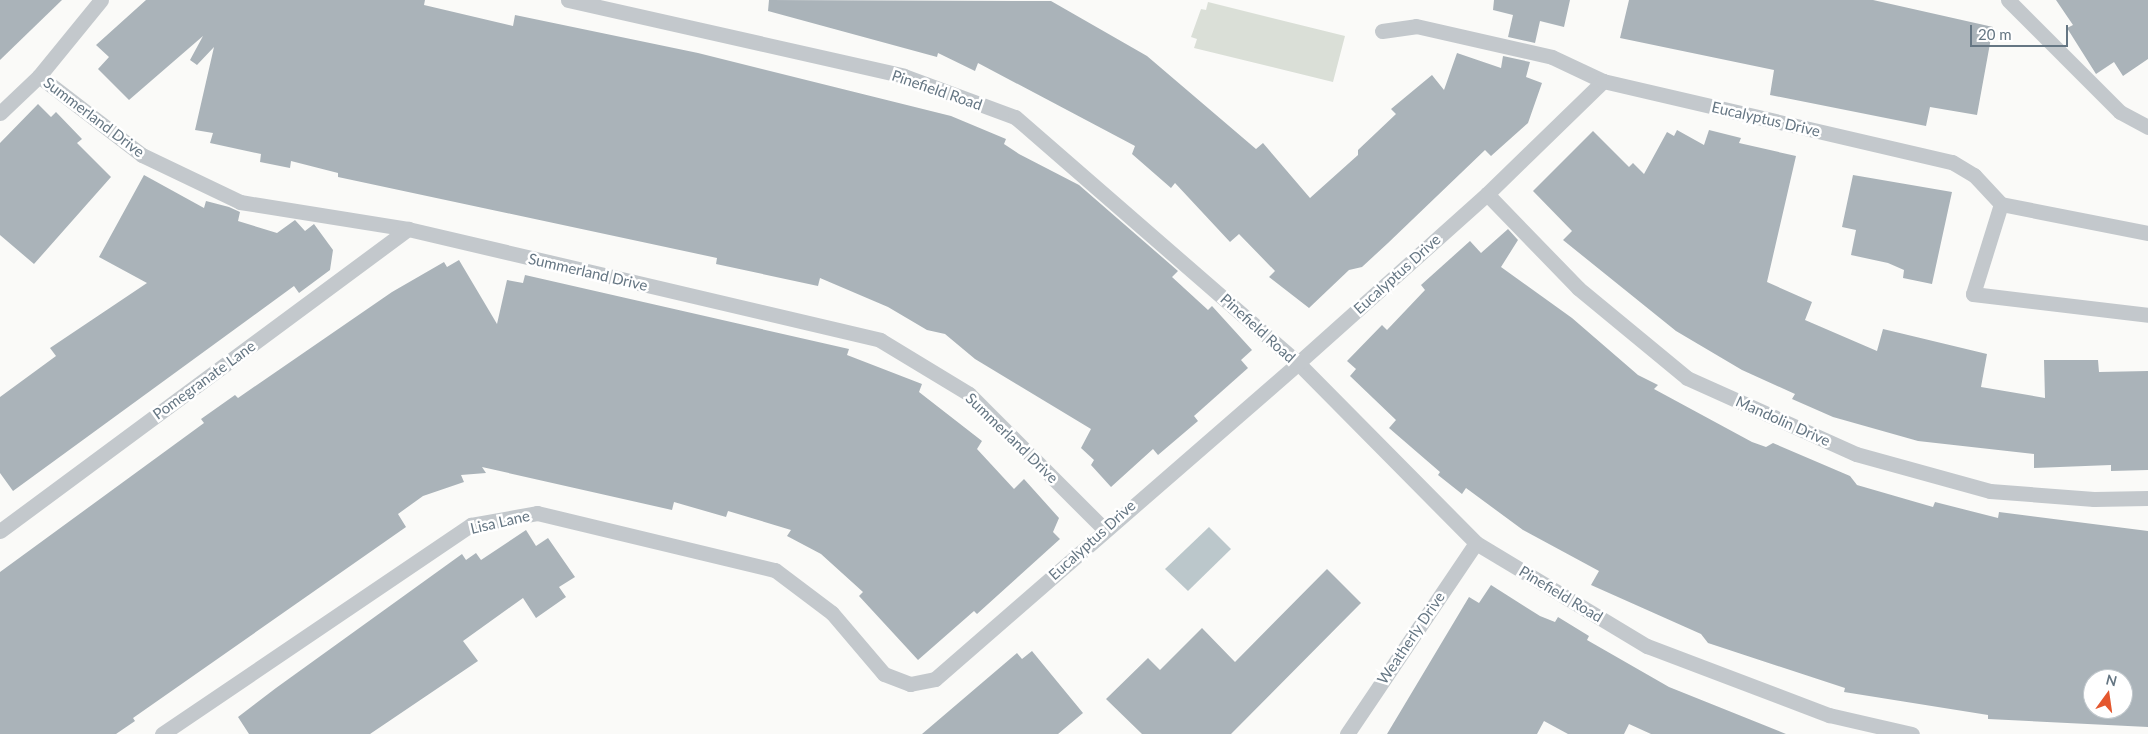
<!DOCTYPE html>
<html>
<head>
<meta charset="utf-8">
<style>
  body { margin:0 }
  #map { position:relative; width:2148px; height:734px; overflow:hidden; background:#fafaf8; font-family:Lato,sans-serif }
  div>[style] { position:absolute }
  .green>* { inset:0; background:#dadfd7 }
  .water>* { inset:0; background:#bbc7cb }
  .building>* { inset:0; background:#aab3b9 }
  .service>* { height:15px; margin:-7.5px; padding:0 7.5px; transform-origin:7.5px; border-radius:7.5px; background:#c3c8cc }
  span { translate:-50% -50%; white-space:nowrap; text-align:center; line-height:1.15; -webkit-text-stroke:5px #fff; paint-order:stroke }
  .street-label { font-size:15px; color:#657683 }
  .north { position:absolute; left:2083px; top:669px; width:50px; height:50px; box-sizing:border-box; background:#fff; border:1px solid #c1c8cd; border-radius:50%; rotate:14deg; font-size:14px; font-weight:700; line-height:20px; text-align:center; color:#657683 }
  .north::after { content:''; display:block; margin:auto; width:18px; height:22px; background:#e4572e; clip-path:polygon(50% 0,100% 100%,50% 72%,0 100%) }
  .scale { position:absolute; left:1970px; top:25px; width:98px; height:22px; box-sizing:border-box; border:2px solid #657683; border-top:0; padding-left:6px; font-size:15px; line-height:18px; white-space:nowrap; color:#657683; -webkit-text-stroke:4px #fff; paint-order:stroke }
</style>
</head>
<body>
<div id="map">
  <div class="green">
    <div style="clip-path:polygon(1208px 2px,1345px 36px,1333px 82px,1194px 48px,1197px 39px,1191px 37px,1201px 9px,1206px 10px)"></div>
  </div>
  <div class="water">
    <div style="clip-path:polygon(1209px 527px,1231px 549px,1188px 591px,1165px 569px)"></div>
  </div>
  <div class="building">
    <div style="clip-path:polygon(0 0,62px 0,0 60px)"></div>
    <div style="clip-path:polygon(146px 0,425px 0,424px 5px,513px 26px,515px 15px,698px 53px,951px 116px,1006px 139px,1004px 144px,1019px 154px,1079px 185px,1178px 271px,1172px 277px,1208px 310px,1212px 306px,1252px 350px,1241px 360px,1248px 368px,1194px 416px,1198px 421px,1158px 455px,1153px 449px,1111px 487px,1091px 465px,1094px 460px,1081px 448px,1091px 429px,975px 359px,945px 334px,927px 330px,888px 307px,820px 278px,818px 286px,716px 264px,717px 258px,338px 177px,338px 173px,291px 161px,290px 168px,260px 162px,261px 154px,210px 143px,213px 133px,195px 130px,214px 47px,197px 65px,190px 60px,203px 36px,129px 100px,98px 69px,109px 57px,96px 45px)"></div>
    <div style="clip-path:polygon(769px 0,1051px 1px,1147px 56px,1256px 149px,1263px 143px,1310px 198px,1358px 155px,1358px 150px,1396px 114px,1391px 109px,1432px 75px,1444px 90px,1457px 53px,1501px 68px,1503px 56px,1530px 62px,1526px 77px,1542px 83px,1528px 123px,1491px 156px,1485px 150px,1388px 243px,1362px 267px,1349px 270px,1309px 308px,1269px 277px,1275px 271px,1239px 234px,1230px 242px,1175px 183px,1171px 188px,1132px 154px,1135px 146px,978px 63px,975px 71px,938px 53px,937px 57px,768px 11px)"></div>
    <div style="clip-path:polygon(1494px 0,1570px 0,1564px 27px,1540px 21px,1535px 43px,1508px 37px,1513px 15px,1493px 10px)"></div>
    <div style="clip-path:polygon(1629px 0,1873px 0,1993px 27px,1977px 115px,1930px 107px,1926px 126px,1770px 95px,1774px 70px,1620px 38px)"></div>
    <div style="clip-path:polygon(2056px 0,2148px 0,2148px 59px,2123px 76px,2114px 62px,2096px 74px,2067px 28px,2073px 25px)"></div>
    <div style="clip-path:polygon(38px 104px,51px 117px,56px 112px,82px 139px,77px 143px,111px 177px,34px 264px,0 235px,0 143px)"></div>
    <div style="clip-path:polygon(1677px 130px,1704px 145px,1709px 130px,1741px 138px,1739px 143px,1796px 156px,1767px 282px,1812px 302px,1805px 320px,1877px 351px,1883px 329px,1987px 354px,1981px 387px,2045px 398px,2044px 360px,2098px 360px,2099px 372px,2148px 371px,2148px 470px,2111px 471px,2111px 465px,2034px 468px,2034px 454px,1918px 441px,1833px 417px,1792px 399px,1795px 394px,1742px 370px,1676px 331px,1563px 240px,1572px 231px,1533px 191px,1593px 131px,1629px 167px,1633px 163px,1644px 174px,1667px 132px,1674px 136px)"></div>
    <div style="clip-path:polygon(144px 175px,204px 208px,206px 201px,229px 207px,240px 212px,238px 221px,277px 233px,295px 220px,305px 231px,314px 224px,333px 250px,330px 270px,299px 293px,294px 286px,13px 491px,0 473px,0 397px,56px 356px,50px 348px,147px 283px,99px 257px)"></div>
    <div style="clip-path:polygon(1853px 175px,1952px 192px,1932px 284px,1903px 278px,1904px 270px,1888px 263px,1851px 255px,1856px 230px,1842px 227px)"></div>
    <div style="clip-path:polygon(evenodd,1508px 229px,1518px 240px,1501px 267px,1572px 318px,1638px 375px,1658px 385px,1654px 389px,1752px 442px,1766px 447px,1773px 443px,1850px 476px,1857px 485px,1933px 507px,1935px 502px,1998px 518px,1999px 512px,2148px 531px,2148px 727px,1988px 719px,1988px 715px,1844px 692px,1845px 688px,1708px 643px,1701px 634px,1591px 585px,1599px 571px,1523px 530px,1466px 488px,1462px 494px,1438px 475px,1440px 472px,1389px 428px,1396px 420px,1350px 376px,1356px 369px,1347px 361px,1382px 325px,1387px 330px,1425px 290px,1421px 285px,1470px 241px,1481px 253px,1508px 229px,2093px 679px,2123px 679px,2123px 709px,2093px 709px,2093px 679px)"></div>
    <div style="clip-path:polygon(459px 260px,497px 324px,507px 280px,523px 283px,525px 275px,849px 349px,847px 355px,922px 384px,919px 392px,982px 441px,977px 449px,1014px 489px,1024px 479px,1059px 518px,1053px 532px,1060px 539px,977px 614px,974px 611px,918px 660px,859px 596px,863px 592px,821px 554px,787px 536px,791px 530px,728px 511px,726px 517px,674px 502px,672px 510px,482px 467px,486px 473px,461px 475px,464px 482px,423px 496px,398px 514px,406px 527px,133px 718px,135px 721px,116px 734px,0 734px,0 572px,204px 423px,201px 419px,235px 395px,238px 398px,392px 292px,444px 262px,447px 267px)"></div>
    <div style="clip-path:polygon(526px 530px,536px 546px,548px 538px,575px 577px,559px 587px,566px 597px,536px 618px,523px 598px,463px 641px,478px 661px,370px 734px,249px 734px,238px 717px,276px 688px,462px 554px,466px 560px,476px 553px,481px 560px)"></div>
    <div style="clip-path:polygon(1327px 569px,1361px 603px,1231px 734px,1142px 734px,1106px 699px,1148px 658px,1160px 670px,1202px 628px,1235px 662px)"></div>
    <div style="clip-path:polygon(1491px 585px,1540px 616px,1555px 622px,1558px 617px,1589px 636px,1587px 640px,1669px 687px,1786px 734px,1651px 734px,1629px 724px,1624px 734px,1568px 734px,1544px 721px,1537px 734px,1387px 734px,1469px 597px,1479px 603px)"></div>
    <div style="clip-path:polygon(1032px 651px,1083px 713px,1058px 734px,922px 734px,1017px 653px,1022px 659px)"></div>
  </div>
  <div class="service">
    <div style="left:568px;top:0;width:344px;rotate:12.7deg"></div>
    <div style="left:904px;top:76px;width:118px;rotate:20.3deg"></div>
    <div style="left:1015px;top:117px;width:375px;rotate:41deg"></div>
    <div style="left:1298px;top:363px;width:253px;rotate:45.3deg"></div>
    <div style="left:1476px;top:543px;width:200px;rotate:31.1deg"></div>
    <div style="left:1647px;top:646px;width:195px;rotate:20.8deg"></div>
    <div style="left:1829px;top:715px;width:85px;rotate:12.9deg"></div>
    <div style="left:2008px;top:0;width:158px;rotate:45deg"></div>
    <div style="left:2120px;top:112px;width:32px;rotate:28deg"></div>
    <div style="left:1382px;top:31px;width:34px;rotate:-8deg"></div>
    <div style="left:1416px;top:26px;width:139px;rotate:12.8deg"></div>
    <div style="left:1552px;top:57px;width:56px;rotate:25.2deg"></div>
    <div style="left:39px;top:76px;width:130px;rotate:37.5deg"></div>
    <div style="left:142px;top:155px;width:109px;rotate:25.6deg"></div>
    <div style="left:240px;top:202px;width:170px;rotate:9.1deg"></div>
    <div style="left:408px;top:229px;width:485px;rotate:13.2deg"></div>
    <div style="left:880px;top:340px;width:104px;rotate:31.2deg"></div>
    <div style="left:969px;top:394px;width:191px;rotate:45deg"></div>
    <div style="left:0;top:113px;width:54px;rotate:-43.5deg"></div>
    <div style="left:39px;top:76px;width:98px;rotate:-50.8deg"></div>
    <div style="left:1487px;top:194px;width:131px;rotate:45.9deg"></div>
    <div style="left:1578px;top:288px;width:141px;rotate:39.5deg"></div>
    <div style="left:1687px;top:378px;width:185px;rotate:24.2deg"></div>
    <div style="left:1856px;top:454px;width:139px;rotate:15.4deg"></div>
    <div style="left:1990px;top:491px;width:104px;rotate:4.4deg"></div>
    <div style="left:2094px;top:499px;width:54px;rotate:-1.1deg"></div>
    <div style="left:2001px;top:204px;width:94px;rotate:107.3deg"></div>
    <div style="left:1973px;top:294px;width:176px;rotate:6.8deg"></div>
    <div style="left:0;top:531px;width:508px;rotate:-36.51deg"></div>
    <div style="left:162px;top:734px;width:373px;rotate:-34.1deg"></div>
    <div style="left:471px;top:525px;width:67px;rotate:-10.3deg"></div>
    <div style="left:537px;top:513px;width:245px;rotate:13.5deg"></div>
    <div style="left:775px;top:570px;width:71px;rotate:37deg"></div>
    <div style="left:832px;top:613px;width:80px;rotate:49.6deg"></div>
    <div style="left:884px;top:674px;width:28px;rotate:21deg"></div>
    <div style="left:910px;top:684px;width:25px;rotate:-11deg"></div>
    <div style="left:935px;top:679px;width:481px;rotate:-41deg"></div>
    <div style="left:1298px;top:363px;width:254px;rotate:-41.8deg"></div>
    <div style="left:1487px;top:194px;width:162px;rotate:-44.2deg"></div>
    <div style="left:1603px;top:81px;width:358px;rotate:13.1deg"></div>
    <div style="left:1952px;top:162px;width:26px;rotate:31deg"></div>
    <div style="left:1974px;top:175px;width:40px;rotate:47deg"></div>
    <div style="left:2001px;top:204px;width:150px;rotate:11.2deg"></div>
    <div style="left:1347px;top:734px;width:230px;rotate:-56deg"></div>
  </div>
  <div class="street-label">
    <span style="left:937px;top:90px;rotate:19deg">Pinefield Road</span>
    <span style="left:94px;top:117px;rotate:37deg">Summerland Drive</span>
    <span style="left:1766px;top:119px;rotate:13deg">Eucalyptus Drive</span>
    <span style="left:588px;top:272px;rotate:13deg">Summerland Drive</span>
    <span style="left:1397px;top:274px;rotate:-42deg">Eucalyptus Drive</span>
    <span style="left:1258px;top:328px;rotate:42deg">Pinefield Road</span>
    <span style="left:204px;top:380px;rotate:-36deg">Pomegranate Lane</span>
    <span style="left:1783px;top:421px;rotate:24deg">Mandolin Drive</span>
    <span style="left:1012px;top:438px;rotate:44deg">Summerland Drive</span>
    <span style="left:500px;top:522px;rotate:-13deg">Lisa Lane</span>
    <span style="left:1092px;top:540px;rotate:-42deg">Eucalyptus Drive</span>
    <span style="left:1561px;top:594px;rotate:31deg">Pinefield Road</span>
    <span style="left:1411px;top:638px;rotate:-56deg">Weatherly Drive</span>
  </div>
  <div class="north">N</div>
  <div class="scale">20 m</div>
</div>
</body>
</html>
